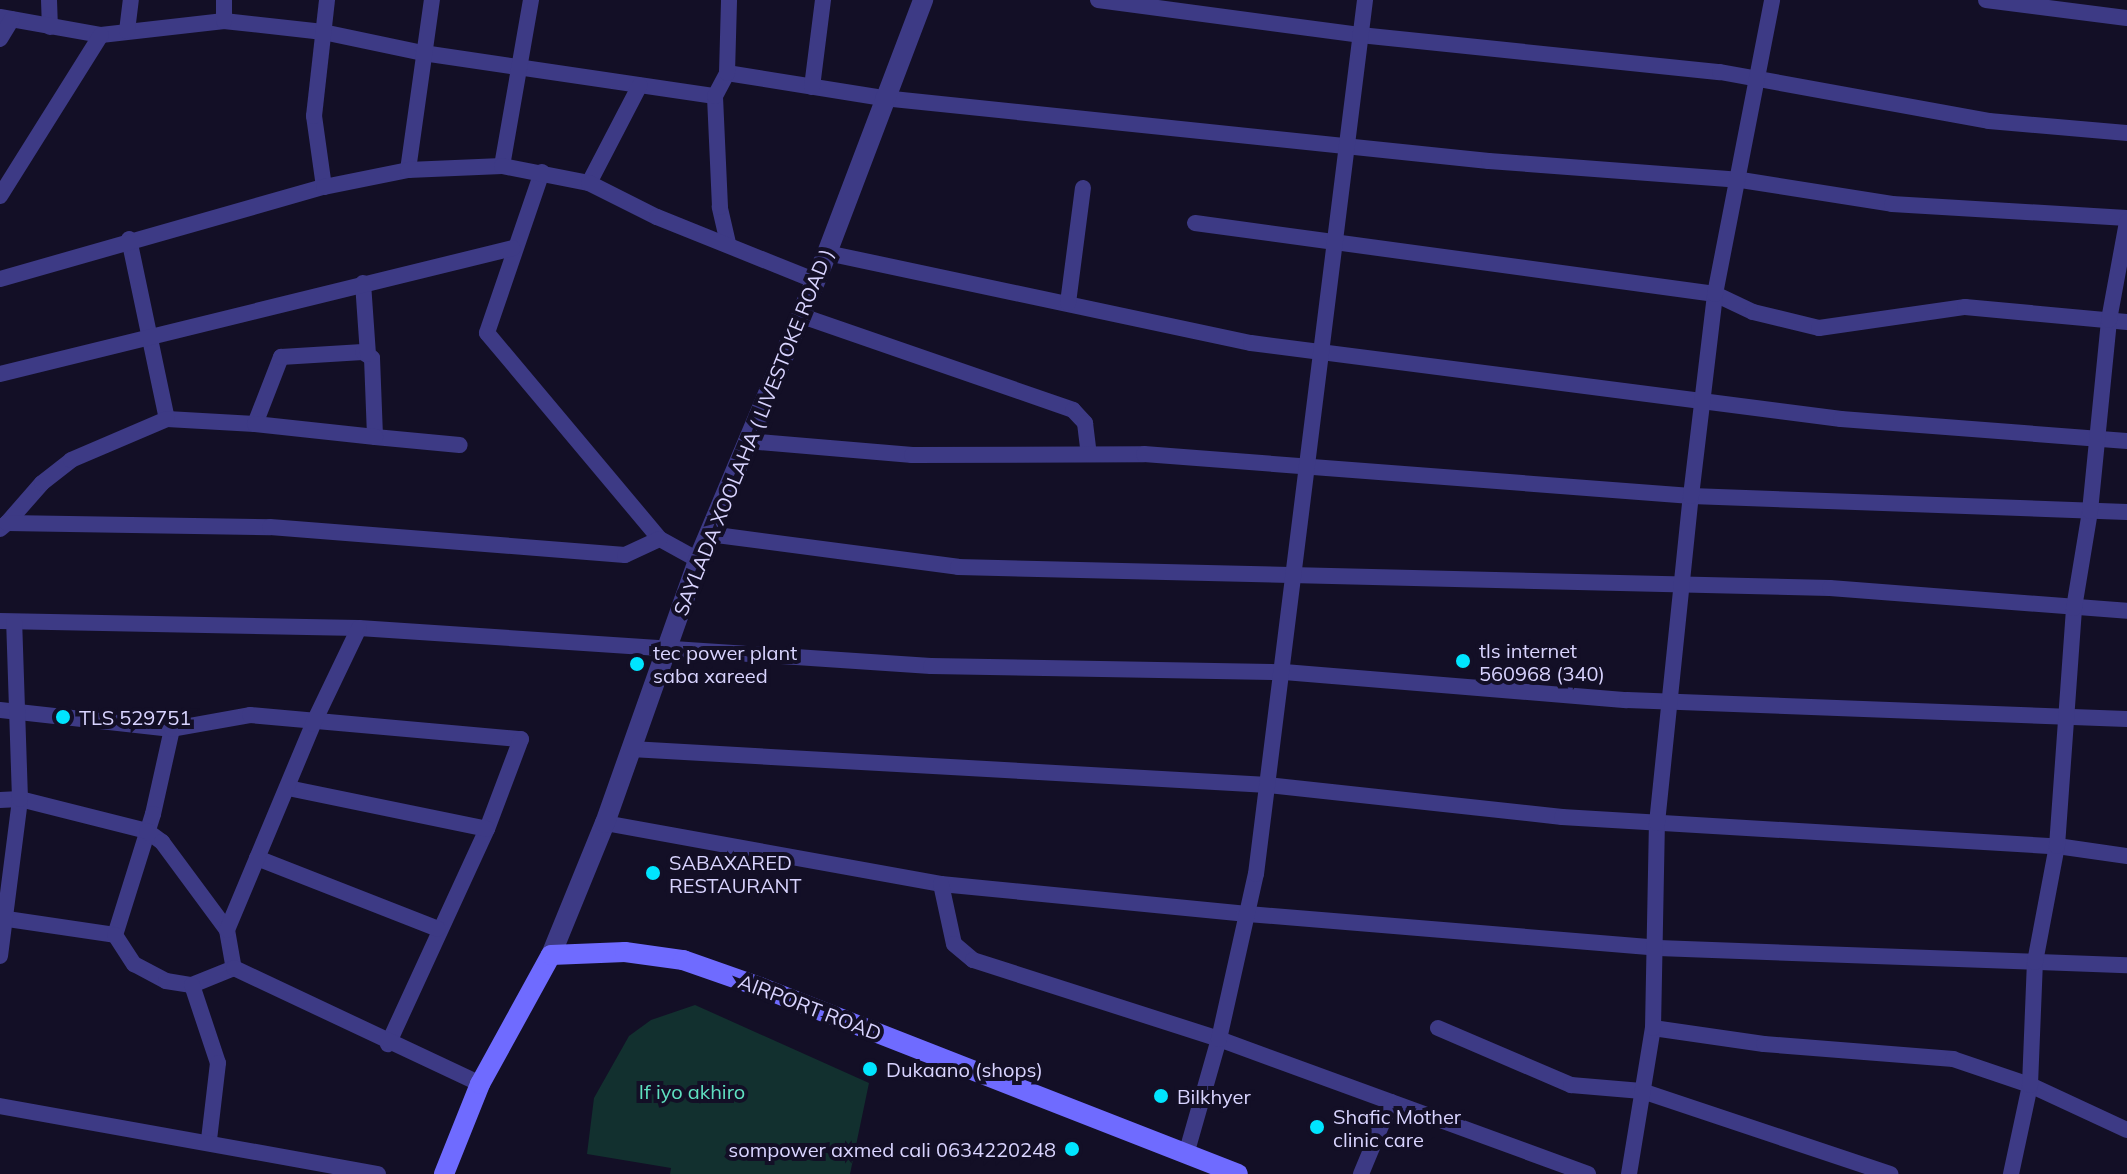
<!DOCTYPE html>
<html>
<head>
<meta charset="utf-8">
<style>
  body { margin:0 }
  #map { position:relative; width:2127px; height:1174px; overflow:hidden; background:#130f26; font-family:Mulish,sans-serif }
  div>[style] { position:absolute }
  .green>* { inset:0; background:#12302f }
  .minor>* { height:16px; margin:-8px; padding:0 8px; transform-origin:8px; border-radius:8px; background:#3d3a85 }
  .tertiary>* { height:20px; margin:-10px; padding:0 10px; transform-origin:10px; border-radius:10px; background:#3d3a85 }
  .secondary>* { height:20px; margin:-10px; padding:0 10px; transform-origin:10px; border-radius:10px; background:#6f6bff }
  .dots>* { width:22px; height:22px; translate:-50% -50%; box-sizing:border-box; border:4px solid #130f26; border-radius:50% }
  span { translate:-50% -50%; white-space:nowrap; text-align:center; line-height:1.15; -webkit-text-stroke:8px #130f26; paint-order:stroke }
  .street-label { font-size:20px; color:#d9d4ff }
  .poi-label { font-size:20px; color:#d9d4ff }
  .left { translate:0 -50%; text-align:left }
  .right { translate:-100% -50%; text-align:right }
  .park-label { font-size:20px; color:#5fe0c0 }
</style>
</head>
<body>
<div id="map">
  <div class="green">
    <div style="clip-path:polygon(695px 1005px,869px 1083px,850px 1174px,670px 1174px,671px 1168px,587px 1154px,594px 1098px,629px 1036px,651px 1020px)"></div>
  </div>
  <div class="minor">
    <div style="left:49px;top:0;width:27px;rotate:88deg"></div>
    <div style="left:1098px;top:0;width:264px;rotate:7.6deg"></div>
    <div style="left:1360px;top:35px;width:362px;rotate:5.9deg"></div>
    <div style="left:1720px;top:72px;width:273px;rotate:10.3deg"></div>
    <div style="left:1989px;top:121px;width:139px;rotate:5deg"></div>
    <div style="left:1986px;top:0;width:142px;rotate:7.3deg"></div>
    <div style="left:0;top:17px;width:103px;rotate:10.1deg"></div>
    <div style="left:101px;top:35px;width:124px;rotate:-6.5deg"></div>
    <div style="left:224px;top:21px;width:100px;rotate:6.3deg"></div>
    <div style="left:323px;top:32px;width:102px;rotate:11.9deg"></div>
    <div style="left:423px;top:53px;width:295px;rotate:8.4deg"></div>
    <div style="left:224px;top:21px;width:21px;rotate:-90deg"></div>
    <div style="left:127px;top:31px;width:31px;rotate:-83deg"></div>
    <div style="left:0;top:39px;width:23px;rotate:-59deg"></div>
    <div style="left:727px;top:73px;width:158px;rotate:9.1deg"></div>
    <div style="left:883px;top:98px;width:609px;rotate:5.94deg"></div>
    <div style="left:1489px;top:161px;width:253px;rotate:4.3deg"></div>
    <div style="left:1741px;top:180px;width:153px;rotate:9deg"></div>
    <div style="left:1892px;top:204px;width:235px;rotate:3.4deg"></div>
    <div style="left:812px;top:87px;width:88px;rotate:-82.8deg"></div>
    <div style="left:502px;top:166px;width:169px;rotate:-80.1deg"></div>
    <div style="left:408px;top:170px;width:172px;rotate:-82deg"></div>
    <div style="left:542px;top:172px;width:170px;rotate:108.9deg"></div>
    <div style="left:487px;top:333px;width:269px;rotate:50deg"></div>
    <div style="left:660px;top:539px;width:43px;rotate:28.9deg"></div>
    <div style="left:589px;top:183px;width:110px;rotate:-62.5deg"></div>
    <div style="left:324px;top:187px;width:72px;rotate:-98deg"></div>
    <div style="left:314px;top:116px;width:117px;rotate:-83.6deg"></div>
    <div style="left:0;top:196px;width:190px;rotate:-57.9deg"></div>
    <div style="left:1195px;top:223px;width:525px;rotate:7.77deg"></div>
    <div style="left:1715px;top:294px;width:42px;rotate:25.3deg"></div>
    <div style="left:1753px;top:312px;width:68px;rotate:13.6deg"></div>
    <div style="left:1819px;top:328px;width:148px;rotate:-8.2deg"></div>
    <div style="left:1965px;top:307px;width:163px;rotate:5.3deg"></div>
    <div style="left:129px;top:239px;width:184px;rotate:78.1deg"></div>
    <div style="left:167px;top:419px;width:88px;rotate:3.3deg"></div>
    <div style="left:255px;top:424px;width:72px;rotate:-68.8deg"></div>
    <div style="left:281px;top:357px;width:82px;rotate:-3.5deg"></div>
    <div style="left:363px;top:352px;width:11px;rotate:34deg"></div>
    <div style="left:372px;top:358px;width:79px;rotate:87.8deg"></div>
    <div style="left:375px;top:437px;width:85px;rotate:5.4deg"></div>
    <div style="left:728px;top:243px;width:37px;rotate:-103deg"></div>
    <div style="left:720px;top:207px;width:111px;rotate:-92.6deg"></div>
    <div style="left:715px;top:96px;width:26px;rotate:-62deg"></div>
    <div style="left:727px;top:73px;width:73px;rotate:-88.4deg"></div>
    <div style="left:827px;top:253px;width:433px;rotate:12deg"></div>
    <div style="left:1251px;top:343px;width:595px;rotate:7.34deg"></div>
    <div style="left:1841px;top:419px;width:287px;rotate:4.4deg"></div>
    <div style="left:0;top:279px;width:337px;rotate:-15.9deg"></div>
    <div style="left:324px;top:187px;width:86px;rotate:-11.4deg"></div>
    <div style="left:408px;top:170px;width:94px;rotate:-2.4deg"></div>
    <div style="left:502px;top:166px;width:89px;rotate:11.1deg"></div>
    <div style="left:589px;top:183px;width:76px;rotate:26.6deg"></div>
    <div style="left:657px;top:217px;width:169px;rotate:21.9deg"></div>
    <div style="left:363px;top:283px;width:71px;rotate:86deg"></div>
    <div style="left:1068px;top:303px;width:116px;rotate:-82.6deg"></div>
    <div style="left:799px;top:315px;width:290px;rotate:19.1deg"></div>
    <div style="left:1073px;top:410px;width:18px;rotate:47deg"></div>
    <div style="left:1085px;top:423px;width:31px;rotate:83deg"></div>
    <div style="left:0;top:374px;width:528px;rotate:-13.8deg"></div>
    <div style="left:255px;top:424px;width:121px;rotate:6.2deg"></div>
    <div style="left:746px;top:441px;width:167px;rotate:4.8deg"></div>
    <div style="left:912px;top:455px;width:232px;rotate:-0.2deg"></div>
    <div style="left:1144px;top:454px;width:549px;rotate:4.39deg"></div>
    <div style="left:1691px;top:496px;width:436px;rotate:2.1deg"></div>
    <div style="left:7px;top:523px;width:53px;rotate:-48.8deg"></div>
    <div style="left:42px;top:483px;width:37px;rotate:-38deg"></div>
    <div style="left:71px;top:460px;width:104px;rotate:-23.1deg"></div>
    <div style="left:0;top:529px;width:9px;rotate:-41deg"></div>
    <div style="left:7px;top:523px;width:263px;rotate:0.9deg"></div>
    <div style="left:270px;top:527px;width:356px;rotate:4.5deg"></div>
    <div style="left:625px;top:555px;width:38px;rotate:-25deg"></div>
    <div style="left:709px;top:534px;width:251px;rotate:7.5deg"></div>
    <div style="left:958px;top:567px;width:872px;rotate:1.38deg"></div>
    <div style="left:1830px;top:588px;width:298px;rotate:4.4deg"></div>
    <div style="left:0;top:621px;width:359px;rotate:1.1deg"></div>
    <div style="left:359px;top:628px;width:573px;rotate:3.8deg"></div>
    <div style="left:931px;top:666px;width:353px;rotate:1deg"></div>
    <div style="left:1284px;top:672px;width:344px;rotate:4.7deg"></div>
    <div style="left:1627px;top:700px;width:500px;rotate:2.18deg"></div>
    <div style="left:0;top:710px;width:173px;rotate:6.3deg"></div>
    <div style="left:172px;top:729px;width:87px;rotate:102.6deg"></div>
    <div style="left:153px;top:814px;width:127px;rotate:107.4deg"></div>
    <div style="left:172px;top:729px;width:79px;rotate:-10.2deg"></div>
    <div style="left:250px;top:715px;width:272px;rotate:5.1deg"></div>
    <div style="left:521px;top:739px;width:96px;rotate:110.7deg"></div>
    <div style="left:487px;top:829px;width:237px;rotate:114.7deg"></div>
    <div style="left:631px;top:749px;width:638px;rotate:3.23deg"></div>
    <div style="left:1268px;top:785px;width:296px;rotate:6.2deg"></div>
    <div style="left:1562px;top:817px;width:496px;rotate:3.4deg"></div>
    <div style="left:2057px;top:846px;width:71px;rotate:8.1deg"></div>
    <div style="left:288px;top:788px;width:203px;rotate:11.6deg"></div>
    <div style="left:0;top:800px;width:20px;rotate:-3deg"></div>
    <div style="left:20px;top:799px;width:131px;rotate:14.1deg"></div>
    <div style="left:147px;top:831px;width:19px;rotate:36deg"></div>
    <div style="left:162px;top:842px;width:109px;rotate:53.5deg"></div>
    <div style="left:227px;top:930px;width:39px;rotate:80deg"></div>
    <div style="left:605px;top:823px;width:341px;rotate:10.3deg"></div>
    <div style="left:941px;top:884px;width:308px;rotate:5.6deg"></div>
    <div style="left:1248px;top:914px;width:411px;rotate:4.7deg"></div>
    <div style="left:1658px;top:948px;width:469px;rotate:2.1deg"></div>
    <div style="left:257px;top:858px;width:194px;rotate:21.4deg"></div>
    <div style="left:941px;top:884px;width:61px;rotate:77.8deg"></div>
    <div style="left:954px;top:944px;width:25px;rotate:40deg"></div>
    <div style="left:973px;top:960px;width:258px;rotate:17.8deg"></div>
    <div style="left:1219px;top:1039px;width:393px;rotate:20.1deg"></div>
    <div style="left:0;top:918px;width:116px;rotate:8.4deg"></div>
    <div style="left:115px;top:935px;width:35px;rotate:57deg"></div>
    <div style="left:134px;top:964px;width:36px;rotate:28deg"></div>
    <div style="left:166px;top:981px;width:26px;rotate:9deg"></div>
    <div style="left:192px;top:985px;width:45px;rotate:-22deg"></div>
    <div style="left:234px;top:968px;width:272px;rotate:25.2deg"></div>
    <div style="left:227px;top:930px;width:223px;rotate:-67.3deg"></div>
    <div style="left:313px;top:724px;width:106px;rotate:-64.4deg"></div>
    <div style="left:0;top:956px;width:158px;rotate:-82.7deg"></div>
    <div style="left:20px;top:799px;width:177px;rotate:-91.9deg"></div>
    <div style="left:192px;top:985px;width:82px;rotate:71.6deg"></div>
    <div style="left:218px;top:1063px;width:78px;rotate:96.7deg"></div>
    <div style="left:1438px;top:1028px;width:145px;rotate:23.2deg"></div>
    <div style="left:1571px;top:1085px;width:71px;rotate:4.8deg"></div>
    <div style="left:1642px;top:1091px;width:262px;rotate:18.5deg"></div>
    <div style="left:1653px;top:1028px;width:112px;rotate:8.2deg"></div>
    <div style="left:1764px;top:1044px;width:190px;rotate:4.5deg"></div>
    <div style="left:1953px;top:1059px;width:81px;rotate:18.7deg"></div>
    <div style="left:2030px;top:1085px;width:107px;rotate:24.9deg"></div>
    <div style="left:0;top:1106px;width:384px;rotate:10.2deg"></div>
    <div style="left:1187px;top:1151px;width:116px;rotate:-74.1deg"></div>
    <div style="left:1219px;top:1039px;width:169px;rotate:-77.4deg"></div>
    <div style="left:1256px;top:874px;width:881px;rotate:-82.89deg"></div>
    <div style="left:1361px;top:1174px;width:78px;rotate:-67.4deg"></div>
    <div style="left:1629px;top:1174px;width:148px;rotate:-80.7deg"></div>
    <div style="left:1653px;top:1028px;width:205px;rotate:-88.9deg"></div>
    <div style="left:1657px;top:823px;width:329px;rotate:-84.1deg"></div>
    <div style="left:1691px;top:496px;width:203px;rotate:-83.2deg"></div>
    <div style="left:1715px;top:294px;width:299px;rotate:-79deg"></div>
    <div style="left:2011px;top:1174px;width:91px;rotate:-77.9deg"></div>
    <div style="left:2030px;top:1085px;width:123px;rotate:-87.7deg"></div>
    <div style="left:2035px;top:962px;width:118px;rotate:-79.3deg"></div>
    <div style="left:2057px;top:846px;width:239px;rotate:-85.9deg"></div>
    <div style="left:2074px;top:608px;width:98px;rotate:-80.6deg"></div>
    <div style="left:2090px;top:511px;width:192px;rotate:-84.3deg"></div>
    <div style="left:2109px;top:320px;width:100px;rotate:-79.6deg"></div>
  </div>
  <div class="tertiary">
    <div style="left:551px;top:955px;width:143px;rotate:-67.8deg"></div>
    <div style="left:605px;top:823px;width:279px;rotate:-70.5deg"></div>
    <div style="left:698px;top:560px;width:333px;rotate:-67.2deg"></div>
    <div style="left:827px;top:253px;width:271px;rotate:-69.2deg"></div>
  </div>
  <div class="secondary">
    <div style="left:444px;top:1174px;width:97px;rotate:-68.2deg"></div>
    <div style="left:480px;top:1084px;width:147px;rotate:-61.2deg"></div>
    <div style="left:551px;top:955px;width:74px;rotate:-2.3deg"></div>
    <div style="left:625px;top:952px;width:59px;rotate:7.9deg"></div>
    <div style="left:683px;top:960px;width:82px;rotate:19.3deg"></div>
    <div style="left:760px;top:987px;width:513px;rotate:21.37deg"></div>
  </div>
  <div class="dots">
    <div style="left:1463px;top:661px;background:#00e5ff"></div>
    <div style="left:637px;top:664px;background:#00e5ff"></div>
    <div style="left:63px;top:717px;background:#00e5ff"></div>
    <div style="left:653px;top:873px;background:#00e5ff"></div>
    <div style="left:870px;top:1069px;background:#00e5ff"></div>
    <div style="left:1161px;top:1096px;background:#00e5ff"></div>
    <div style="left:1317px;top:1127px;background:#00e5ff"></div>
    <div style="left:1072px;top:1149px;background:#00e5ff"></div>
  </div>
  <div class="street-label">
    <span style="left:753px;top:432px;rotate:-68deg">SAYLADA XOOLAHA ( LIVESTOKE ROAD )</span>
    <span style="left:810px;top:1007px;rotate:21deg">AIRPORT ROAD</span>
  </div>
  <div class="poi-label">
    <span class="left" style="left:1479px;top:662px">tls internet<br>560968 (340)</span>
    <span class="left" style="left:653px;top:664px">tec power plant<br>saba xareed</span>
    <span class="left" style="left:79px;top:717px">TLS 529751</span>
    <span class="left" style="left:669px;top:874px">SABAXARED<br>RESTAURANT</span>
    <span class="left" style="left:886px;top:1069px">Dukaano (shops)</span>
    <span class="left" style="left:1177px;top:1096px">Bilkhyer</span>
    <span class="left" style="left:1333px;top:1128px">Shafic Mother<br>clinic care</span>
    <span class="right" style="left:1056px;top:1149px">sompower axmed cali 0634220248</span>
  </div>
  <div class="park-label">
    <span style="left:692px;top:1091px">If iyo akhiro</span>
  </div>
</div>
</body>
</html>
